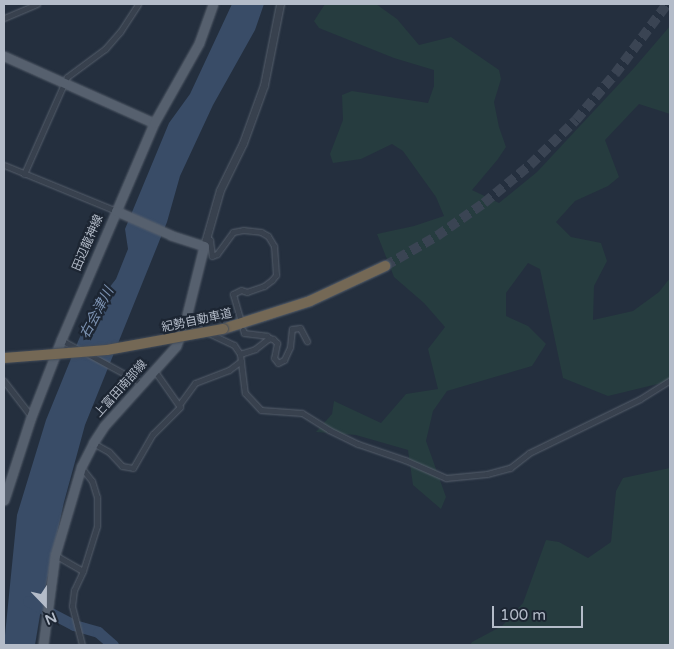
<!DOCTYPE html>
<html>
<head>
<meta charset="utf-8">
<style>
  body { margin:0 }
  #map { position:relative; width:674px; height:649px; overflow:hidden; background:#242f3e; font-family:"Varela Round","Noto Sans JP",sans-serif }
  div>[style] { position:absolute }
  .green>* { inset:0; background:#263c3f }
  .water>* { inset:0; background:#394c67 }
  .river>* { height:11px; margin:-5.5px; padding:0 5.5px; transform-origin:5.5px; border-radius:5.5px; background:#394c67 }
  .motorway-tunnel>* { height:10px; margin-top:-5px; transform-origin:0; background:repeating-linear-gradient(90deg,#3a4453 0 10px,transparent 0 15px) }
  .roads { filter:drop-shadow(0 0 1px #565f6c) drop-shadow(0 0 1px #565f6c) }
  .minor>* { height:5px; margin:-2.5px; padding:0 2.5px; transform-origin:2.5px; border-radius:2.5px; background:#38414e }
  .tertiary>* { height:7px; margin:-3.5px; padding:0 3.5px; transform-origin:3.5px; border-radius:3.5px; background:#38414e }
  .primary>* { height:9px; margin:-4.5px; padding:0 4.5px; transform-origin:4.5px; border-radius:4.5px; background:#56606e }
  .motorway>* { height:10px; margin:-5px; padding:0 5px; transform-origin:5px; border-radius:5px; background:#746855 }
  .bridges { filter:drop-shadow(0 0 1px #434c59) drop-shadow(0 0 1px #434c59) }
  .motorway-bridge>* { height:10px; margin:-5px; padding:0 5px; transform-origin:5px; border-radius:5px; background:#746855 }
  span { translate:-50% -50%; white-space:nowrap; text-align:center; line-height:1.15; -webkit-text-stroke:4.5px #1d2633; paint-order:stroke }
  .street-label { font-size:12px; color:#b4bcc9 }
  .water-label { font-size:14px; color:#7c92b1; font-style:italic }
  .frame { position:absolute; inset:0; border:5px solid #b4bcc9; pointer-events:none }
  .north { position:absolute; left:20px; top:579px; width:50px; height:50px; -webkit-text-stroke:4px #1d2633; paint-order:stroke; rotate:158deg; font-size:14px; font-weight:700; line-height:20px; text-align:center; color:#b4bcc9 }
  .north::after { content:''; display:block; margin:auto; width:18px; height:22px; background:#b4bcc9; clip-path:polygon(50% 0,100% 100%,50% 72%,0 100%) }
  .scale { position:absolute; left:492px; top:606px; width:91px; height:22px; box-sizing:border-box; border:2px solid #b4bcc9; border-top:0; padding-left:6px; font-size:15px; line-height:18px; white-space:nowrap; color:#b4bcc9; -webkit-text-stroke:4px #1d2633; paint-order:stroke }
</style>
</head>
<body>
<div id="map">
  <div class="green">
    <div style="clip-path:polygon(325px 4px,376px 4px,397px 19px,419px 45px,451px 37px,499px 70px,501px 79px,494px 102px,499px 127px,506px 147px,498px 159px,472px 190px,499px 203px,537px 172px,634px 68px,670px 26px,670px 114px,639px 104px,605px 140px,619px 177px,608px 186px,575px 201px,556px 222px,571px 237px,601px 243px,607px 261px,594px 286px,593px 320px,633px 311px,659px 292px,670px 278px,670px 381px,608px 396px,563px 378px,540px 269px,528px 263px,506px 293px,506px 316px,528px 326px,546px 344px,532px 366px,447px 391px,433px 411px,426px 441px,446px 497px,441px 509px,413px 485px,408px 450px,356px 435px,316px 432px,332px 414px,334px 401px,381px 423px,406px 394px,438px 389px,428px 349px,445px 327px,424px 303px,394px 277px,377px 234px,414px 226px,444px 216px,436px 197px,403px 151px,392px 144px,361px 159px,333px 163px,330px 154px,343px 120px,342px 95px,352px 91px,428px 103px,434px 86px,434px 70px,394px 58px,319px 28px,314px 21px)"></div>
    <div style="clip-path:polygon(670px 468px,670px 645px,470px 645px,472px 642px,502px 626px,523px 603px,546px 540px,559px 542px,588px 558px,611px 542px,616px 491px,623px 478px)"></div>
  </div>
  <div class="water">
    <div style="clip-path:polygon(232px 4px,264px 4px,255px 30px,213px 105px,180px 176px,167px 222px,85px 425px,64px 502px,42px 603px,35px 645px,4px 645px,17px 515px,46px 420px,79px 339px,95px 306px,116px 279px,128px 249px,125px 229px,169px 123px,190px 94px)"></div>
  </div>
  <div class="river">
    <div style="left:28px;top:601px;width:52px;rotate:27.6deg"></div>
    <div style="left:74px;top:625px;width:25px;rotate:16deg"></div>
    <div style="left:98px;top:632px;width:20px;rotate:41deg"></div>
  </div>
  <div class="motorway-tunnel">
    <div style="left:385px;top:266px;width:60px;rotate:-30deg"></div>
    <div style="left:437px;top:236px;width:57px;rotate:-35.1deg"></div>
    <div style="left:484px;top:203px;width:60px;rotate:-39.6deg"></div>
    <div style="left:530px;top:165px;width:64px;rotate:-44.4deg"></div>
    <div style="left:576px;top:120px;width:60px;rotate:-49.7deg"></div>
    <div style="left:615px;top:74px;width:87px;rotate:-53.4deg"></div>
  </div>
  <div class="roads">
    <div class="minor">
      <div style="left:4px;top:18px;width:36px;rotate:-23deg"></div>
      <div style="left:4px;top:165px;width:121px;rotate:22.3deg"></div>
      <div style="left:24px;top:174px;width:106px;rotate:-66.1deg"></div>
      <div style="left:67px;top:77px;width:47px;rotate:-36.4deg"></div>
      <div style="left:105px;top:49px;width:23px;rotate:-49deg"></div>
      <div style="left:120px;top:32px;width:33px;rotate:-57deg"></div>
      <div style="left:206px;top:236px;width:6px;rotate:45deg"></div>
      <div style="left:210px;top:240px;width:16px;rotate:83deg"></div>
      <div style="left:212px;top:256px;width:5px;rotate:-22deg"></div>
      <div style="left:217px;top:254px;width:27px;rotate:-54deg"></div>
      <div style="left:233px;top:232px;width:10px;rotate:-11deg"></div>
      <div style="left:243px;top:230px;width:18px;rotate:6deg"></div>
      <div style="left:261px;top:232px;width:8px;rotate:30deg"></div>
      <div style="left:268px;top:236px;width:12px;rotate:59deg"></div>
      <div style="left:274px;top:246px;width:29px;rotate:86deg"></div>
      <div style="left:276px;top:275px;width:6px;rotate:129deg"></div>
      <div style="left:272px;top:280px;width:10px;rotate:143deg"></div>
      <div style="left:264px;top:286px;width:18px;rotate:161deg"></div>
      <div style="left:247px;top:292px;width:6px;rotate:-162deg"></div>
      <div style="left:241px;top:290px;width:9px;rotate:153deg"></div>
      <div style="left:233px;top:294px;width:25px;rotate:74deg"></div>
      <div style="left:185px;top:322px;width:54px;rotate:25.1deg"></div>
      <div style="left:234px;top:345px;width:11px;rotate:56deg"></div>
      <div style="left:240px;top:354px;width:39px;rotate:83deg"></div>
      <div style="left:245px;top:393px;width:23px;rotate:47deg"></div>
      <div style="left:261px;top:410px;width:41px;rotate:4.2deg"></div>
      <div style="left:302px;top:413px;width:32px;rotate:32deg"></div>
      <div style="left:329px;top:430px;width:32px;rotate:26deg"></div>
      <div style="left:358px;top:444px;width:50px;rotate:18.8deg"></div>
      <div style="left:405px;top:460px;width:45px;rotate:23.7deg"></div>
      <div style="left:446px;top:478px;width:41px;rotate:-5.6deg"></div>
      <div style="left:487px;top:474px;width:24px;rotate:-15deg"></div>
      <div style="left:510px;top:468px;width:24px;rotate:-38deg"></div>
      <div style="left:529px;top:453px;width:123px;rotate:-25.9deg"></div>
      <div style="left:640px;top:399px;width:36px;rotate:-32deg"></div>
      <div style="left:243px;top:330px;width:3px;rotate:72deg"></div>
      <div style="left:244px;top:333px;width:23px;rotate:7deg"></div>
      <div style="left:267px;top:336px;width:3px;rotate:45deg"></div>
      <div style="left:61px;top:340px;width:21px;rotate:28deg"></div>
      <div style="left:88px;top:354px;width:63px;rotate:28.6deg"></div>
      <div style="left:240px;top:354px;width:16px;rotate:-18deg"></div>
      <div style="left:255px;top:349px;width:18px;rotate:-38deg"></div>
      <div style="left:269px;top:338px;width:4px;rotate:14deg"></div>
      <div style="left:273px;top:339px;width:6px;rotate:45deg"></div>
      <div style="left:277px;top:343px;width:15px;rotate:101deg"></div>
      <div style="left:274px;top:358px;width:6px;rotate:51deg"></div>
      <div style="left:278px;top:363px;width:7px;rotate:-27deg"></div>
      <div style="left:284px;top:360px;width:14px;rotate:-65deg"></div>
      <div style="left:290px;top:347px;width:18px;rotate:-84deg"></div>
      <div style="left:292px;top:329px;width:8px;rotate:-7deg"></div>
      <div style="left:300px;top:328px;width:15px;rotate:62deg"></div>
      <div style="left:4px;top:381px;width:44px;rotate:52.4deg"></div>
      <div style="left:179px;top:405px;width:27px;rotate:-54deg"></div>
      <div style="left:195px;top:383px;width:36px;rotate:-21deg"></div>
      <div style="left:229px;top:370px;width:15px;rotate:-37deg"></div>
      <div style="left:93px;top:443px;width:18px;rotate:29deg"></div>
      <div style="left:109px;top:452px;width:19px;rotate:47deg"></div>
      <div style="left:122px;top:466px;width:11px;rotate:10deg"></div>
      <div style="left:133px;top:468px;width:39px;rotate:-60deg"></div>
      <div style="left:153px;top:434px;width:38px;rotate:-45deg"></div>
      <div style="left:180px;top:407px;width:45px;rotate:-125.1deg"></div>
      <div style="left:81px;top:467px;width:18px;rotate:52deg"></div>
      <div style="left:92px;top:481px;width:17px;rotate:73deg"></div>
      <div style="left:97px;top:497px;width:29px;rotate:90deg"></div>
      <div style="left:97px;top:526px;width:47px;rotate:107.3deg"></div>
      <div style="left:83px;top:571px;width:21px;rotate:115deg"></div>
      <div style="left:74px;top:590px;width:16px;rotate:97deg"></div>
      <div style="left:72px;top:606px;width:40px;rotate:75.6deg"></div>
      <div style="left:55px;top:555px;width:32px;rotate:30deg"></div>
    </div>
    <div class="tertiary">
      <div style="left:204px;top:246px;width:58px;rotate:-74.1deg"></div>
      <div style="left:220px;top:190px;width:52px;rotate:-63.9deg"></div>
      <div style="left:243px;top:143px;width:62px;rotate:-70.1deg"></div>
      <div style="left:264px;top:85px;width:83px;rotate:-78.8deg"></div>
    </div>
    <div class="primary">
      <div style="left:4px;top:56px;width:164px;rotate:24.1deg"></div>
      <div style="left:4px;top:500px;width:87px;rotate:-72deg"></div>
      <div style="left:31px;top:417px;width:83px;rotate:-68.7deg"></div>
      <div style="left:61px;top:340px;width:236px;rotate:-66.8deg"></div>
      <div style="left:154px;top:123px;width:92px;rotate:-60.6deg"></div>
      <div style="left:199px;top:43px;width:41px;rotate:-70.3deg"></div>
      <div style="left:43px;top:645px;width:91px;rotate:-82.4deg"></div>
      <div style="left:55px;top:555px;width:92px;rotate:-73.5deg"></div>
      <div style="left:81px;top:467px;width:27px;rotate:-63deg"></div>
      <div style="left:93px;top:443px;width:20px;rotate:-57deg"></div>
      <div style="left:104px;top:426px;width:108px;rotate:-48deg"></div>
      <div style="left:176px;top:346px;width:26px;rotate:-69deg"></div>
      <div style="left:185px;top:322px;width:78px;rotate:-76deg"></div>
      <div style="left:204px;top:246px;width:35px;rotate:-162deg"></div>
      <div style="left:171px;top:235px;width:60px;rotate:-156.4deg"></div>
    </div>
    <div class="motorway">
      <div style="left:223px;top:329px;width:91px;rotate:-17.8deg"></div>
      <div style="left:310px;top:301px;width:83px;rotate:-25deg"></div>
    </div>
  </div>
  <div class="bridges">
    <div class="motorway-bridge">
      <div style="left:4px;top:358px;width:103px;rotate:-4.4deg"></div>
      <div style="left:107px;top:350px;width:118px;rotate:-10.3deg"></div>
    </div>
  </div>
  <div class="street-label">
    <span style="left:88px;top:243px;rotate:-67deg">田辺龍神線</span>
    <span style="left:197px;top:321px;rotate:-12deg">紀勢自動車道</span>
    <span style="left:121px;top:389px;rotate:-48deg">上富田南部線</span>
  </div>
  <div class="water-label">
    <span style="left:97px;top:313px;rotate:-62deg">右会津川</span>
  </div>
  <div class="frame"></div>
  <div class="north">N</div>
  <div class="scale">100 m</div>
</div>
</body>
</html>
